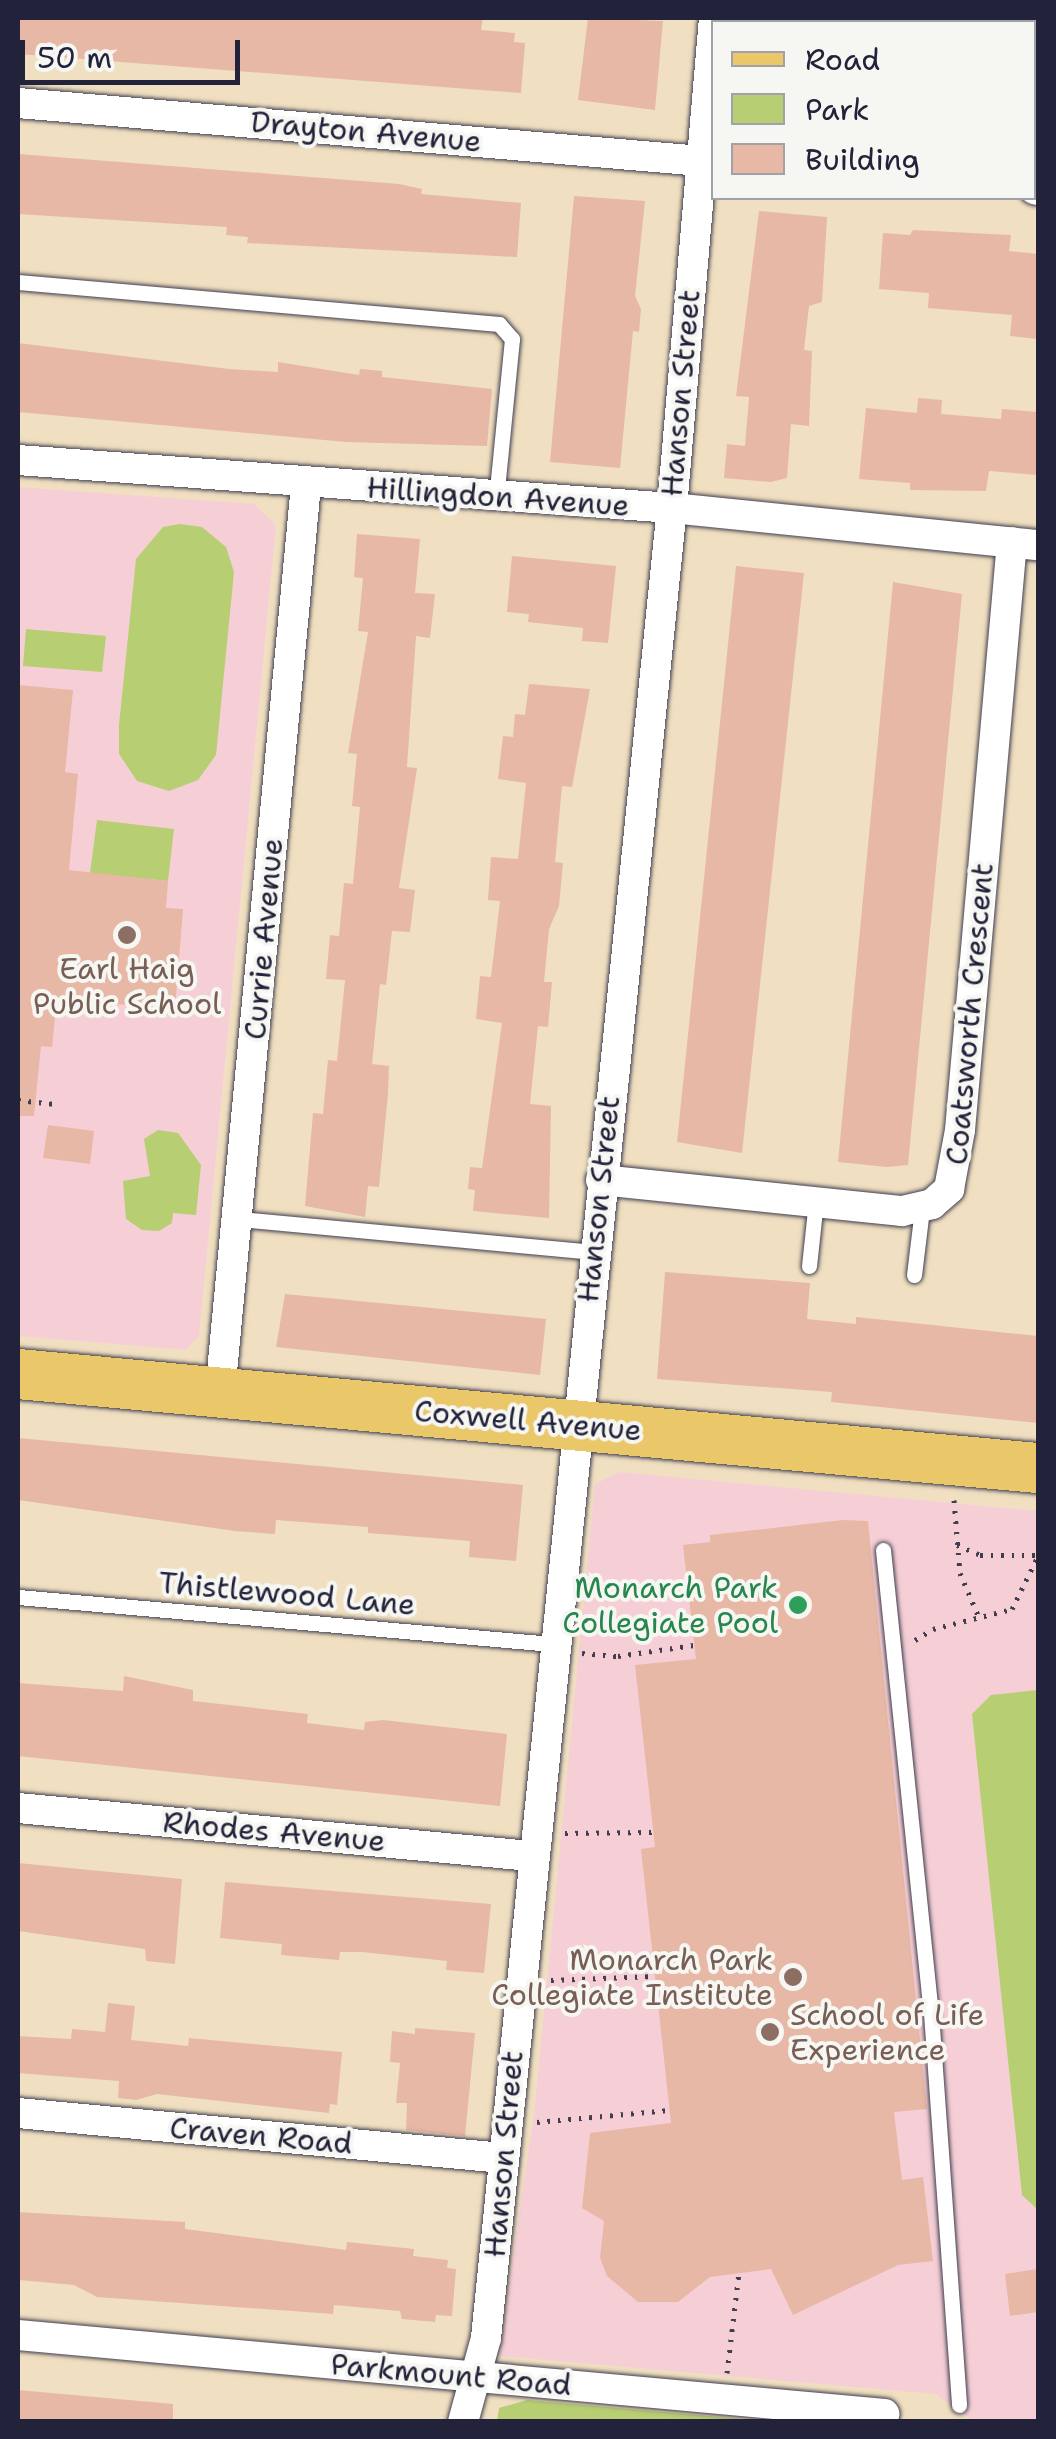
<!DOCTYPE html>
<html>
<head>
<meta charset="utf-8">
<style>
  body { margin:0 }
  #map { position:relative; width:1056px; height:2439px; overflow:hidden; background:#f0e0c1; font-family:"Shantell Sans",sans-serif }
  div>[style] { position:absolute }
  .built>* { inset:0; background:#f6cfd6 }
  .green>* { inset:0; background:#b7ce72 }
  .building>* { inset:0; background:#e7b8a5 }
  .path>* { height:5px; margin-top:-2.5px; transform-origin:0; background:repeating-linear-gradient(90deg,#413e4f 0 2.5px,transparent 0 10.5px) }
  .roads { filter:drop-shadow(0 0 2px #413e4f) drop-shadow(0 0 2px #413e4f) }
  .lane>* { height:15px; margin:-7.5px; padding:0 7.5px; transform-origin:7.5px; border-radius:7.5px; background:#fff }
  .street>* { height:30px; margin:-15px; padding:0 15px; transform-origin:15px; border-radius:15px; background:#fff }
  .primary>* { height:50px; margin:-25px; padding:0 25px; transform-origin:25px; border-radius:25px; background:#eac769 }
  .dots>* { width:28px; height:28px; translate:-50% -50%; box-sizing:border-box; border:5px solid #f6f6f2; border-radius:50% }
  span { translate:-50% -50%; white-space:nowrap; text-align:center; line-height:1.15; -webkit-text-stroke:8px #f6f6f2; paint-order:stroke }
  .street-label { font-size:30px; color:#22223b }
  .education-label { font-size:30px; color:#785e54 }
  .right { translate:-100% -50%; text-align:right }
  .left { translate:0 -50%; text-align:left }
  .leisure-label { font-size:30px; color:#27864d }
  .frame { position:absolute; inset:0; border:20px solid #22223b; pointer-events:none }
  .legend { position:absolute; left:711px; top:20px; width:325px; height:180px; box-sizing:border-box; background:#f6f6f2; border:2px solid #a1a1a9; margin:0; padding:12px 18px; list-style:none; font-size:30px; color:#22223b }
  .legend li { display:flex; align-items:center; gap:20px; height:50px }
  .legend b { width:50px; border:2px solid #a1a1a9 }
  .scale { position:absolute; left:20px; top:40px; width:220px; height:45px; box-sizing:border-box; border:5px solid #22223b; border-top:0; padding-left:12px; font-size:30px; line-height:35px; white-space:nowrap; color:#22223b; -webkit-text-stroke:8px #f6f6f2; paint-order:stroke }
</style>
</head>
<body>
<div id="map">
  <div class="built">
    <div style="clip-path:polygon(18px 487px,254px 504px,276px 525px,199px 1336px,186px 1350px,18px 1336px)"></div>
    <div style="clip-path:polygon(620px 1472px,1038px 1511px,1038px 2421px,974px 2421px,935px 2394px,499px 2356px,535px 2105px,595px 1484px)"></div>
  </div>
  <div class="green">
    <div style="clip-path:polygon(180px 524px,202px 527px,226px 547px,234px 572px,216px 755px,198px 780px,169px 791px,137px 781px,119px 754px,119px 725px,136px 559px,163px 527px)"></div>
    <div style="clip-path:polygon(26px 629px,106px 636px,102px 672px,23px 666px)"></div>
    <div style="clip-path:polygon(97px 820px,174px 829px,168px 881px,90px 873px)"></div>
    <div style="clip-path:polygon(158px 1130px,178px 1133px,201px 1165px,196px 1215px,173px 1213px,172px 1223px,159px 1231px,142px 1230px,126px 1219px,123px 1181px,150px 1176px,144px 1139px)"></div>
    <div style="clip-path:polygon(1038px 1690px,1038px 2210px,1022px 2195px,972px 1714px,991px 1695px)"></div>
    <div style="clip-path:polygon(527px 2400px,764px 2421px,497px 2421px,499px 2408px)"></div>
  </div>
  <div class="building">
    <div style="clip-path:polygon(18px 18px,483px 18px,481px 30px,515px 33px,514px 42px,525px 43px,521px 93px,18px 54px)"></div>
    <div style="clip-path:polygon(588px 18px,663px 21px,655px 110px,578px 100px)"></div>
    <div style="clip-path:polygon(18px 154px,399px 184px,422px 189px,421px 194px,521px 203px,517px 257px,247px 243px,248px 237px,226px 235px,227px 227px,18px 214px)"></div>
    <div style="clip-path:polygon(574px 196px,645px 201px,635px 296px,641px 309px,639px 332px,633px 331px,620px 468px,550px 462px)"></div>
    <div style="clip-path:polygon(759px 211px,827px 217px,822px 302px,809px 306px,804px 350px,812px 351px,809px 426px,791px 424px,787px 478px,771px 482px,724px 478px,727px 444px,745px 446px,749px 397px,736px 396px)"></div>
    <div style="clip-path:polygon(913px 230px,1011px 235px,1009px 251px,1038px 254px,1038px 339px,1010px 336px,1012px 315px,928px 308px,929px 293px,879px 289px,883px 233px,910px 235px)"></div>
    <div style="clip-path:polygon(18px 343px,229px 369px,278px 372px,278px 362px,359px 375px,360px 369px,382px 371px,382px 377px,492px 389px,487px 446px,346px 442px,18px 412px)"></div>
    <div style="clip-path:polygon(918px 398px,942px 400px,941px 414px,1001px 419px,1002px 409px,1038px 412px,1038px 475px,989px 471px,986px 491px,910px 490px,910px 483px,859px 479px,866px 408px,917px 413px)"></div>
    <div style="clip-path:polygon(357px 534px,420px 539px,415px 593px,435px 594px,430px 638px,416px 636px,407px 767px,417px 768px,399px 888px,415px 890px,410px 932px,392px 931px,386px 985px,380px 984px,372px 1064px,389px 1066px,388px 1094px,379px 1187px,368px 1186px,365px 1217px,305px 1206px,313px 1113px,323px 1114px,328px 1060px,337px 1061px,345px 980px,326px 979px,330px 935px,339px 936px,344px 883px,353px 884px,360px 807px,352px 806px,357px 754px,348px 753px,368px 632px,358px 631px,363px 578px,354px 577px)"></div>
    <div style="clip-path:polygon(512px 556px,616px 566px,608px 643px,582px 641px,583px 628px,528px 622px,529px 614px,507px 612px)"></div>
    <div style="clip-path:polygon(736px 566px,804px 573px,742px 1153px,677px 1142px)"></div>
    <div style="clip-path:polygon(893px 582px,962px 594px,908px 1165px,887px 1167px,838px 1162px)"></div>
    <div style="clip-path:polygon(529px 684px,590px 689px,572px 787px,562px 786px,555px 862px,563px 863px,559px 906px,549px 929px,544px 982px,552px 982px,548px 1027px,538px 1026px,530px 1104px,551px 1106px,549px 1218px,473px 1211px,475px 1190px,468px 1189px,470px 1167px,482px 1168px,502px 1023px,476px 1019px,480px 976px,491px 977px,500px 901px,488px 900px,491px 857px,518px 859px,526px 783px,498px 779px,503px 736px,513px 737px,515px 714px,525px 715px)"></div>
    <div style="clip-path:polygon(18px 685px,73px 690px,65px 772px,78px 774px,69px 870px,168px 881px,166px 908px,183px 909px,175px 1009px,57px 999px,52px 1047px,41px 1046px,34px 1116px,18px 1116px)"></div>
    <div style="clip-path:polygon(48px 1125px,94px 1131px,90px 1164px,43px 1158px)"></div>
    <div style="clip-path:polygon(665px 1272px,810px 1283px,807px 1319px,856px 1324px,856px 1317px,1038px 1336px,1038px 1423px,831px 1402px,832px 1392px,657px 1379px)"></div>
    <div style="clip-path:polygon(285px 1294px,546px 1319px,540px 1375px,276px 1347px)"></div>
    <div style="clip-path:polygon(18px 1438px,523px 1485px,516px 1561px,469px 1557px,470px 1541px,368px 1533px,368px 1527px,276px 1520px,275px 1534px,235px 1531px,18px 1500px)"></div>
    <div style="clip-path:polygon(843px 1520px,868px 1521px,927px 2109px,894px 2112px,902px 2180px,923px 2177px,933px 2261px,898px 2265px,793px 2315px,771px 2269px,710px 2277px,678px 2302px,638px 2302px,607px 2276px,600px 2258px,604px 2221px,582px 2208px,590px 2133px,671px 2123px,641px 1849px,655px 1847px,635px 1665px,696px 1659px,683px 1545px,710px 1542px,710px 1535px)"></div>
    <div style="clip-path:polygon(124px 1676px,193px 1690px,193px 1701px,308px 1714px,307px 1723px,364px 1730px,365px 1722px,383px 1720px,507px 1734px,500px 1806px,18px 1756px,18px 1683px,123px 1691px)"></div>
    <div style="clip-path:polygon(18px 1863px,182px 1879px,175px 1964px,146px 1961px,145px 1949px,18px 1931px)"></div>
    <div style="clip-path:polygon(225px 1882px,491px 1904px,484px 1973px,446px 1970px,447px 1961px,362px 1952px,340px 1952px,339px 1960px,281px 1955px,282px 1944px,220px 1938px)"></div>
    <div style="clip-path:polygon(108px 2003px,135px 2006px,131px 2040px,188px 2046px,189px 2038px,342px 2052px,337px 2105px,330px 2104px,329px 2113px,157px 2094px,136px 2100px,118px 2098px,119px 2081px,18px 2073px,18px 2036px,71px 2039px,72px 2029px,105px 2032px)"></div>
    <div style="clip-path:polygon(415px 2028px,475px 2033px,465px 2136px,406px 2130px,407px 2103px,396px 2103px,400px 2063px,390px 2062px,392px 2031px,415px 2034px)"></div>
    <div style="clip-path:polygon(18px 2212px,185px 2222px,185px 2229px,346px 2250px,347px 2242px,414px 2249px,413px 2256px,448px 2260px,447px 2268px,456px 2269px,452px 2316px,436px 2315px,435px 2322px,402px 2319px,400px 2311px,334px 2305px,333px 2314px,97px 2297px,74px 2285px,19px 2280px)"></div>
    <div style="clip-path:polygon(1038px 2269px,1038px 2312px,1010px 2316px,1005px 2274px)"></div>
    <div style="clip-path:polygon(18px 2390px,173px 2404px,173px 2422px,18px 2422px)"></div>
  </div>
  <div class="path">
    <div style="left:18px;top:1100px;width:38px;rotate:6deg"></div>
    <div style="left:954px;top:1500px;width:73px;rotate:85.3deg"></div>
    <div style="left:960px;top:1573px;width:46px;rotate:66.8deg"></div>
    <div style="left:957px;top:1545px;width:25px;rotate:23deg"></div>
    <div style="left:980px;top:1555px;width:58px"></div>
    <div style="left:915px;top:1640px;width:21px;rotate:-31deg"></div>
    <div style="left:933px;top:1629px;width:81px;rotate:-14.2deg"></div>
    <div style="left:1012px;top:1609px;width:59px;rotate:-63.9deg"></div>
    <div style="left:582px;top:1653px;width:36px;rotate:5deg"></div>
    <div style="left:618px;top:1656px;width:77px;rotate:-8.2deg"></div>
    <div style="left:565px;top:1833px;width:88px;rotate:-0.7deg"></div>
    <div style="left:551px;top:1980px;width:104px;rotate:-2.2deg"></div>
    <div style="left:537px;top:2122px;width:133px;rotate:-5.2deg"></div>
    <div style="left:727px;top:2373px;width:101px;rotate:-83.2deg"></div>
  </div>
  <div class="roads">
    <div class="lane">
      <div style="left:18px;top:282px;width:483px;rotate:5deg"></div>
      <div style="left:499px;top:324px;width:20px;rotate:49deg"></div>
      <div style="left:512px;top:339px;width:160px;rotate:95.7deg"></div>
      <div style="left:239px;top:1219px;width:357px;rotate:5.3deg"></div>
      <div style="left:809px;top:1266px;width:65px;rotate:-83.9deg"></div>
      <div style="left:914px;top:1275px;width:66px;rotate:-83.1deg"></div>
      <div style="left:883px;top:1550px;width:465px;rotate:84.1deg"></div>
      <div style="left:931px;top:2013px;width:393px;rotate:85.9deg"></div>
      <div style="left:18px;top:1597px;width:536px;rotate:5.03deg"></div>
    </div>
    <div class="street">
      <div style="left:18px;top:103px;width:698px;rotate:4.85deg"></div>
      <div style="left:1034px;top:189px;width:4px;rotate:14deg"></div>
      <div style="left:18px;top:460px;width:656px;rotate:4.2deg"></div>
      <div style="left:672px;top:508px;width:368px;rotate:5.8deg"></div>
      <div style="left:601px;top:1180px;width:303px;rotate:5.9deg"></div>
      <div style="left:902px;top:1211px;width:31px;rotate:-13deg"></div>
      <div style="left:932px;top:1204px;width:23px;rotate:-41deg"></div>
      <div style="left:949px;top:1189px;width:60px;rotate:-79.4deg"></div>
      <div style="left:960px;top:1130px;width:590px;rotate:-84.95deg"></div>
      <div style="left:220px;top:1393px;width:912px;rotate:-84.59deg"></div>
      <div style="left:18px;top:1808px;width:515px;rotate:5.35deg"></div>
      <div style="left:18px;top:2113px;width:488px;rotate:5.3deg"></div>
      <div style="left:18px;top:2335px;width:870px;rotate:5.21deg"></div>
      <div style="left:463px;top:2422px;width:87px;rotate:-74.7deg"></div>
      <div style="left:486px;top:2338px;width:1839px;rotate:-84.2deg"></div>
      <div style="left:672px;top:508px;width:492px;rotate:-85.1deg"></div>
    </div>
    <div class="primary">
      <div style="left:18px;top:1374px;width:1024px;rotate:5.27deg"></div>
    </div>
  </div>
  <div class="dots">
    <div style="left:127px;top:935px;background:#8d6e63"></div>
    <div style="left:798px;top:1605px;background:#2e9e5b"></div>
    <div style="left:793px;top:1977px;background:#8d6e63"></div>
    <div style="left:770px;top:2032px;background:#8d6e63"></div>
  </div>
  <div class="street-label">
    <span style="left:366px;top:132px;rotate:5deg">Drayton Avenue</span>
    <span style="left:681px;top:393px;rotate:-85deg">Hanson Street</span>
    <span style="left:498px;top:497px;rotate:4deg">Hillingdon Avenue</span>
    <span style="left:264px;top:939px;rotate:-85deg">Currie Avenue</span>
    <span style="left:970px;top:1014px;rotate:-85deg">Coatsworth Crescent</span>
    <span style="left:599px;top:1199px;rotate:-84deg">Hanson Street</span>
    <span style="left:528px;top:1421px;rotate:5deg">Coxwell Avenue</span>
    <span style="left:287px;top:1594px;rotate:5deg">Thistlewood Lane</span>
    <span style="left:274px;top:1832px;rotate:5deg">Rhodes Avenue</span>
    <span style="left:261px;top:2136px;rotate:5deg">Craven Road</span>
    <span style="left:504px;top:2154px;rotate:-85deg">Hanson Street</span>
    <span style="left:451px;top:2375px;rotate:5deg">Parkmount Road</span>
  </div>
  <div class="education-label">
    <span style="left:127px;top:986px">Earl Haig<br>Public School</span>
    <span class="right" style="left:773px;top:1977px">Monarch Park<br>Collegiate Institute</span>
    <span class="left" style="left:790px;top:2032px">School of Life<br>Experience</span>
  </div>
  <div class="leisure-label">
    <span class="right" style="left:778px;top:1605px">Monarch Park<br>Collegiate Pool</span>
  </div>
  <div class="frame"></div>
  <ul class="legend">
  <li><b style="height:12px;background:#eac769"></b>Road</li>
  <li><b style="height:28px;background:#b7ce72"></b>Park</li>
  <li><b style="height:28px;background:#e7b8a5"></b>Building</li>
  </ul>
  <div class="scale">50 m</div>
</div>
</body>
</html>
